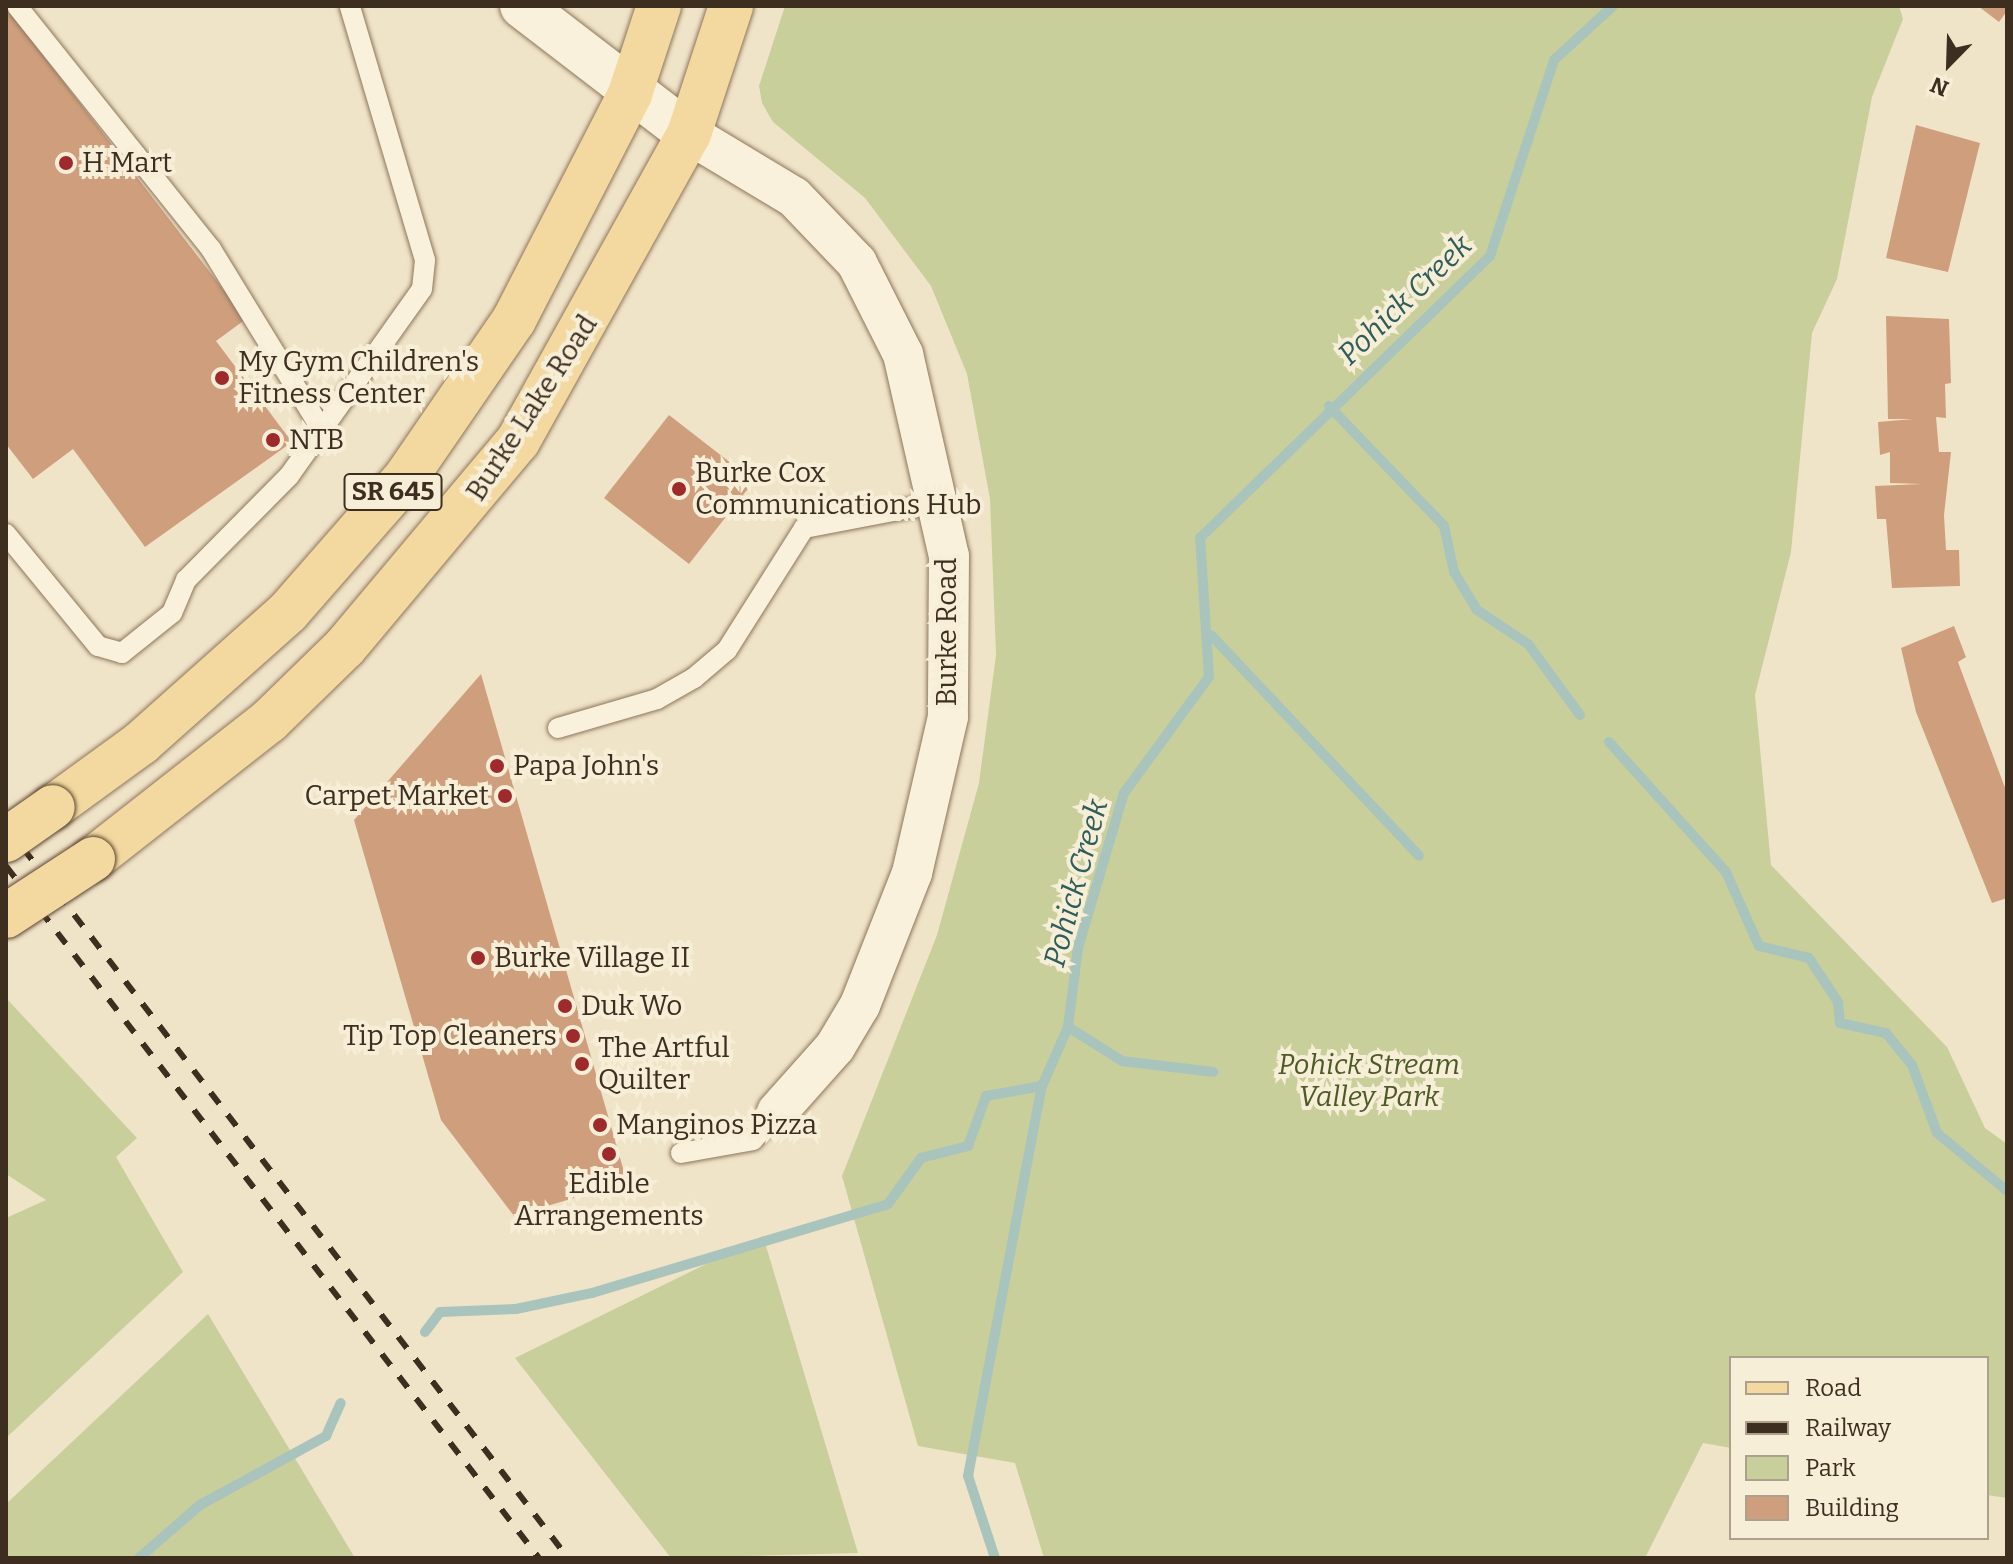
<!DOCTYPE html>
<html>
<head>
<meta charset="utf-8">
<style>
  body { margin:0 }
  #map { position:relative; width:2013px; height:1564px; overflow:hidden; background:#f0e4c8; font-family:Bitter,serif }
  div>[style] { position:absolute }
  .green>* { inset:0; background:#c9cf9b }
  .stream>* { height:10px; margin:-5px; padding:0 5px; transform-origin:5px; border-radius:5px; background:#a9c4bc }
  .building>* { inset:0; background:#cf9f7d }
  .roads { filter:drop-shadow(0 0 2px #8d765c) drop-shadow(0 0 2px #8d765c) }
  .lane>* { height:20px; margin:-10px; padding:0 10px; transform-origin:10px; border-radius:10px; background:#faf1dc }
  .street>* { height:40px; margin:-20px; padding:0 20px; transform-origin:20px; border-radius:20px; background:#faf1dc }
  .secondary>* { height:44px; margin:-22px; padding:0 22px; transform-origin:22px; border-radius:22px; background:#faf1dc }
  .primary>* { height:44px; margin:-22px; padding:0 22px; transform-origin:22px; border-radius:22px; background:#f3d9a0 }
  .rail>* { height:6px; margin-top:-3px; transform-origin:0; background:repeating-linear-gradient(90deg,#3d2e20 0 14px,transparent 0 28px) }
  .bridges { filter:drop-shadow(0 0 2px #5b4430) drop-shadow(0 0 2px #5b4430) }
  .primary-bridge>* { height:44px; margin:-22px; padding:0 22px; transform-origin:22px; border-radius:22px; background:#f3d9a0 }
  .dots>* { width:22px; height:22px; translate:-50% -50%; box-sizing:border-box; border:4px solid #f7eed8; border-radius:50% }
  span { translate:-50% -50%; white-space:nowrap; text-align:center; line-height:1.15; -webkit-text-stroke:8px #f7eed8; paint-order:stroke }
  .shield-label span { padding:2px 6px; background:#f7eed8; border:2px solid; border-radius:6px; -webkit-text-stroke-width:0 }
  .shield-label { font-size:26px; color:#3d2e20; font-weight:700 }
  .poi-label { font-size:28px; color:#3d2e20 }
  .left { translate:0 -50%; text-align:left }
  .right { translate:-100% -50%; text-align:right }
  .street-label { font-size:28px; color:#3d2e20 }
  .park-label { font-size:28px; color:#4d5a26; font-style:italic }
  .water-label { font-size:30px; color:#2f5d5a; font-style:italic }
  .frame { position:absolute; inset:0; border:8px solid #3d2e20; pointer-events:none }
  .legend { position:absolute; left:1729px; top:1356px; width:260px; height:184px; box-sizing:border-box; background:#f7eed8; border:2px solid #ada18e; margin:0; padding:10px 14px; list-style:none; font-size:24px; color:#3d2e20 }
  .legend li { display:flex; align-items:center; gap:16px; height:40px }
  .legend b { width:40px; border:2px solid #ada18e }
  .north { position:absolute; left:1909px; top:24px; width:80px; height:80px; -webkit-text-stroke:6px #f7eed8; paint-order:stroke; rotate:203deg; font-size:22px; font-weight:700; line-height:32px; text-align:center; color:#3d2e20 }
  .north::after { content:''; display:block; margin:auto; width:28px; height:36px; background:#3d2e20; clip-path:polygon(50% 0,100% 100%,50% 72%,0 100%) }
</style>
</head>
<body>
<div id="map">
  <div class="green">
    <div style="clip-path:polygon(785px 6px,1899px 6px,1903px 19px,1872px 97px,1837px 279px,1812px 333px,1791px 552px,1755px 695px,1771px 865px,1947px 1047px,1985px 1128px,2007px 1144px,2007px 1498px,1987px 1495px,1987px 1358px,1731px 1358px,1731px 1448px,1703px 1443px,1645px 1558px,1044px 1558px,1015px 1463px,918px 1446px,842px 1176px,937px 935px,979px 783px,996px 655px,990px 499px,967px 374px,931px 286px,865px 198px,773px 122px,762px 103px,759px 86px)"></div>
    <div style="clip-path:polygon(6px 998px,137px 1138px,116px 1157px,183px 1272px,6px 1438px,6px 1218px,46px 1200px,6px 1174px)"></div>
    <div style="clip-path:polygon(763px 1236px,858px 1553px,671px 1558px,515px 1358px)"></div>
    <div style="clip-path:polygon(208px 1314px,355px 1558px,6px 1558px,6px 1504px)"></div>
  </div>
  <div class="stream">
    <div style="left:1329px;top:406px;width:166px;rotate:46.2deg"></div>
    <div style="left:1444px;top:526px;width:47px;rotate:77.7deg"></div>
    <div style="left:1454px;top:572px;width:44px;rotate:58.8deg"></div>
    <div style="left:1477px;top:610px;width:61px;rotate:33.7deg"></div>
    <div style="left:1528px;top:644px;width:88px;rotate:53.8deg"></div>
    <div style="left:1211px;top:635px;width:303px;rotate:46.7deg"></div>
    <div style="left:1609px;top:742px;width:175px;rotate:48deg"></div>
    <div style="left:1726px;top:872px;width:81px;rotate:66deg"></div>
    <div style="left:1759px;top:946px;width:51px;rotate:13.5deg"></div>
    <div style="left:1809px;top:958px;width:53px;rotate:56.6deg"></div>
    <div style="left:1838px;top:1002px;width:21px;rotate:85deg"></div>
    <div style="left:1840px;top:1023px;width:47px;rotate:12.3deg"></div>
    <div style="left:1886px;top:1033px;width:41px;rotate:50.9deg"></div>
    <div style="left:1912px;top:1065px;width:72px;rotate:69.8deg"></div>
    <div style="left:1937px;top:1133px;width:91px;rotate:39.6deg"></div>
    <div style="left:1068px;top:1027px;width:64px;rotate:32.2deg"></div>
    <div style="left:1122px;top:1061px;width:92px;rotate:6.9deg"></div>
    <div style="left:425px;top:1332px;width:25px;rotate:-53deg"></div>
    <div style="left:440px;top:1312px;width:76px;rotate:-2.3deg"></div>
    <div style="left:516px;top:1309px;width:78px;rotate:-11.9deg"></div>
    <div style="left:592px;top:1293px;width:309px;rotate:-16.7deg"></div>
    <div style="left:888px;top:1204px;width:57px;rotate:-54.3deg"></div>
    <div style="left:921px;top:1158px;width:49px;rotate:-14.3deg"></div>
    <div style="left:968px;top:1146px;width:53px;rotate:-70.2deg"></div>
    <div style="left:986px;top:1096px;width:57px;rotate:-10.1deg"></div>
    <div style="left:139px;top:1558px;width:81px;rotate:-41deg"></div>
    <div style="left:200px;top:1505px;width:144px;rotate:-28.7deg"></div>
    <div style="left:326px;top:1436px;width:36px;rotate:-66deg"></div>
    <div style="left:995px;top:1558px;width:86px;rotate:-108.2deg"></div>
    <div style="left:968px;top:1476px;width:397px;rotate:-79.3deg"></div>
    <div style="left:1042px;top:1086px;width:64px;rotate:-66.2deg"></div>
    <div style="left:1068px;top:1027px;width:80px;rotate:-82.8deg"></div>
    <div style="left:1078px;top:948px;width:162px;rotate:-73.5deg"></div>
    <div style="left:1124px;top:793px;width:144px;rotate:-53.8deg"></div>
    <div style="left:1209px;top:677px;width:139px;rotate:-93.7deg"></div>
    <div style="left:1200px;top:538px;width:405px;rotate:-44.2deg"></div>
    <div style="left:1490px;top:256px;width:206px;rotate:-71.9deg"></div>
    <div style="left:1554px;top:60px;width:80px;rotate:-42.5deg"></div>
  </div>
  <div class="building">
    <div style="clip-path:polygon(1978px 6px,2007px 6px,2007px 11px,1999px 22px)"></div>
    <div style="clip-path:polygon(6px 7px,246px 319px,216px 341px,292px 442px,145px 547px,73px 449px,33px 479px,6px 444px)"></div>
    <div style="clip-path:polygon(1916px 125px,1980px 143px,1948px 272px,1886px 258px)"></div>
    <div style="clip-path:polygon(1886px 316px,1949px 319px,1951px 383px,1945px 384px,1946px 418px,1936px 417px,1939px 452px,1951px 452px,1944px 515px,1946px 550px,1959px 550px,1960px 586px,1892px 588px,1886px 519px,1877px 519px,1875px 486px,1922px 484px,1890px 483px,1890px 452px,1880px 455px,1878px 422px,1913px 419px,1888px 419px)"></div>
    <div style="clip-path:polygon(669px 415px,754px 481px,689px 564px,604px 498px)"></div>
    <div style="clip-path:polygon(1954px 626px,1966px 657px,1958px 662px,2007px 793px,2007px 898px,1992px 903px,1916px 712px,1901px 648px)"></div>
    <div style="clip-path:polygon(481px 674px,627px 1182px,514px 1216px,441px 1120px,354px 820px)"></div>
  </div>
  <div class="roads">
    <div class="lane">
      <div style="left:17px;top:6px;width:311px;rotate:51.4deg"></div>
      <div style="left:211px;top:249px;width:215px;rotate:58.5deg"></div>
      <div style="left:6px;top:534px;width:145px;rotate:50.6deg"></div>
      <div style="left:98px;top:646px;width:25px;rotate:16deg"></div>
      <div style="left:122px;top:653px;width:64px;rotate:-38.7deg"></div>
      <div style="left:172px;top:613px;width:36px;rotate:-67deg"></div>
      <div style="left:186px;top:580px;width:146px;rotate:-45.3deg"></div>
      <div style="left:289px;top:476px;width:229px;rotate:-54.6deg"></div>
      <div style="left:422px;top:289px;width:29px;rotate:-84deg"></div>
      <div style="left:425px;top:260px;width:265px;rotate:-106.5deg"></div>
      <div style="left:558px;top:728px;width:103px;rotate:-16.3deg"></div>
      <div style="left:657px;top:699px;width:43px;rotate:-29.6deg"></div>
      <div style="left:694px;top:678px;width:43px;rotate:-40.3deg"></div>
      <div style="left:727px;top:650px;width:144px;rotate:-57.7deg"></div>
      <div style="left:804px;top:528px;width:138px;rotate:-10.8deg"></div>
      <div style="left:681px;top:1153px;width:73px;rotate:-10.2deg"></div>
      <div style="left:753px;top:1140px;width:37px;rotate:-49deg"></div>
    </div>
    <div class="street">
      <div style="left:689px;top:134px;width:122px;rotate:31deg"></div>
      <div style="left:794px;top:197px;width:91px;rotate:46.3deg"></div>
      <div style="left:857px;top:263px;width:102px;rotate:63.2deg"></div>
      <div style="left:903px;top:354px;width:207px;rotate:77.2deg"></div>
      <div style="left:949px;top:556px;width:161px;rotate:90.4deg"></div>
      <div style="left:948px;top:717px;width:160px;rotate:103deg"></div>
      <div style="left:912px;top:873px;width:142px;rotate:111.5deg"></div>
      <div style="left:860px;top:1005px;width:49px;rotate:120.8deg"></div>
      <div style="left:835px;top:1047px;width:87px;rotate:131.7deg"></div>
    </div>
    <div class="secondary">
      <div style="left:522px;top:6px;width:210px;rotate:37.5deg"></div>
    </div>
    <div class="primary">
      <div style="left:53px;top:807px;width:109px;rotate:-36deg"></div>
      <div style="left:141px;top:743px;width:197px;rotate:-41.7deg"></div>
      <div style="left:288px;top:612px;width:179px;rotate:-48.8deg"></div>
      <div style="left:406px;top:477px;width:191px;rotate:-55.5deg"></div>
      <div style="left:514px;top:320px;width:254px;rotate:-62.8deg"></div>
      <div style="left:630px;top:94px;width:93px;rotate:-71.8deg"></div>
      <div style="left:93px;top:859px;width:224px;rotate:-38.1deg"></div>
      <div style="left:269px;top:721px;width:106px;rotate:-44.2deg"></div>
      <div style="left:345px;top:647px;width:269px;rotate:-50deg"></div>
      <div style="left:518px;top:441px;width:351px;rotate:-60.9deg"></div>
      <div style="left:689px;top:134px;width:135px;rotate:-71.8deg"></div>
    </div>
  </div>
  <div class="rail">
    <div style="left:6px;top:826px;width:923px;rotate:52.48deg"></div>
    <div style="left:6px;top:866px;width:873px;rotate:52.4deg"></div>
  </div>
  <div class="bridges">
    <div class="primary-bridge">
      <div style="left:6px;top:840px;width:57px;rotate:-35.1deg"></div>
      <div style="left:6px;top:916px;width:104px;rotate:-33.2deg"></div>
    </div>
  </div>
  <div class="dots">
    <div style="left:66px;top:163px;background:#9e2a2b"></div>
    <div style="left:222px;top:378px;background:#9e2a2b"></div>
    <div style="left:273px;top:440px;background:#9e2a2b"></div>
    <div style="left:679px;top:489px;background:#9e2a2b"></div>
    <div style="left:497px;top:766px;background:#9e2a2b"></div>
    <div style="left:505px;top:796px;background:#9e2a2b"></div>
    <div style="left:478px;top:958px;background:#9e2a2b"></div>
    <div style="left:565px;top:1006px;background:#9e2a2b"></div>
    <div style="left:573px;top:1036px;background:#9e2a2b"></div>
    <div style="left:582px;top:1064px;background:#9e2a2b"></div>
    <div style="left:600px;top:1125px;background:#9e2a2b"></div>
    <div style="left:609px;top:1154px;background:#9e2a2b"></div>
  </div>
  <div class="shield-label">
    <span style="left:393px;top:492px">SR 645</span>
  </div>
  <div class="poi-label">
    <span class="left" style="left:82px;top:163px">H Mart</span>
    <span class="left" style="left:238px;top:378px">My Gym Children's<br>Fitness Center</span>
    <span class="left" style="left:289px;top:440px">NTB</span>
    <span class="left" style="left:695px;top:489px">Burke Cox<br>Communications Hub</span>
    <span class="left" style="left:513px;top:766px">Papa John's</span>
    <span class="right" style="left:489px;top:796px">Carpet Market</span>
    <span class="left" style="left:494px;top:958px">Burke Village II</span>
    <span class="left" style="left:581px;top:1006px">Duk Wo</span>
    <span class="right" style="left:557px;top:1036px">Tip Top Cleaners</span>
    <span class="left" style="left:598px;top:1064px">The Artful<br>Quilter</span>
    <span class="left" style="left:616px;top:1125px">Manginos Pizza</span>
    <span style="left:609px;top:1200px">Edible<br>Arrangements</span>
  </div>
  <div class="street-label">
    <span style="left:532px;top:408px;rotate:-57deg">Burke Lake Road</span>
    <span style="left:947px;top:632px;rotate:-90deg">Burke Road</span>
  </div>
  <div class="park-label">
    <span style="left:1369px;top:1081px">Pohick Stream<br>Valley Park</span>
  </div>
  <div class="water-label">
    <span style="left:1405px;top:300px;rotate:-44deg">Pohick Creek</span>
    <span style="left:1076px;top:883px;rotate:-75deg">Pohick Creek</span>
  </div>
  <div class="frame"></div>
  <ul class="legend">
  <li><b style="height:10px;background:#f3d9a0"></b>Road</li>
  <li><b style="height:10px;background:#3d2e20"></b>Railway</li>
  <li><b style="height:22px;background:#c9cf9b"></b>Park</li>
  <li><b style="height:22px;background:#cf9f7d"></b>Building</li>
  </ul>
  <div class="north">N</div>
</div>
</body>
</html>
